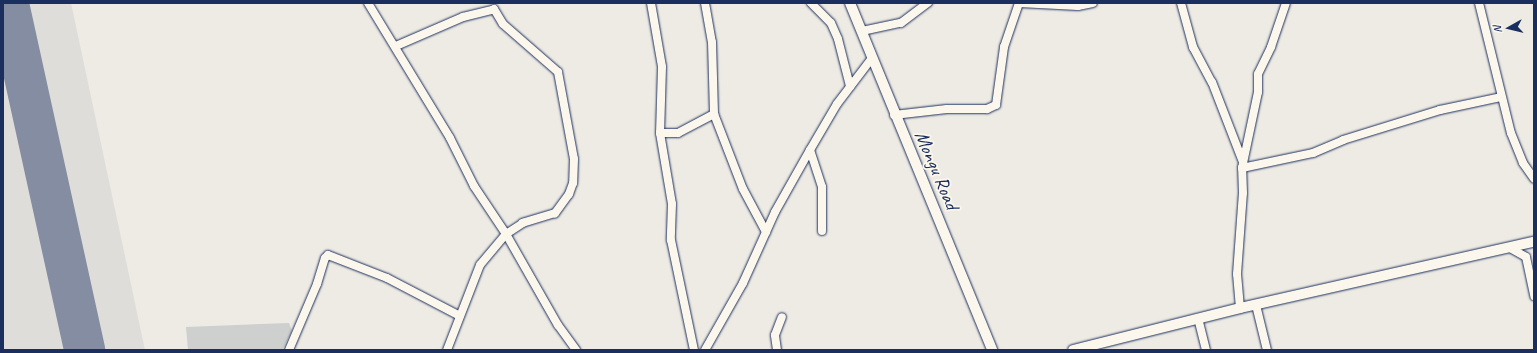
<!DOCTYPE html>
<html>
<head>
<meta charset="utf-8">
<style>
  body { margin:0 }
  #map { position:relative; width:1537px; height:353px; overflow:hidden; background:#eeebe4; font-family:Caveat,sans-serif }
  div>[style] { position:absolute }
  .built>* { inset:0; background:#deddda }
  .green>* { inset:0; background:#cecfcf }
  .runway>* { height:41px; margin:-20.5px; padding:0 20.5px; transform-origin:20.5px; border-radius:20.5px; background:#848da1 }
  .roads { filter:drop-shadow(0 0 1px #1b2f5e) drop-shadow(0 0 1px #1b2f5e) }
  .minor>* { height:8px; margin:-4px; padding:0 4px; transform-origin:4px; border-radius:4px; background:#fbf7ec }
  .major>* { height:10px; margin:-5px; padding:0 5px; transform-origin:5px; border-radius:5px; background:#fbf7ec }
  span { translate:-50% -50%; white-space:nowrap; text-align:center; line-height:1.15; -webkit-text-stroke:3.5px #fbf7ec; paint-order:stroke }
  .street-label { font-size:20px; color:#1b2f5e }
  .frame { position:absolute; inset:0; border:4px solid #1b2f5e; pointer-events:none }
  .north { position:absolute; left:1489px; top:8px; width:40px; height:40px; -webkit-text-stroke:3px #fbf7ec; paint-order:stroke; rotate:262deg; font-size:11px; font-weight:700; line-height:16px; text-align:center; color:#1b2f5e }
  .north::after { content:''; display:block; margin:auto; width:14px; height:18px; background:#1b2f5e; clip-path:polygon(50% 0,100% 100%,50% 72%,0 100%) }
</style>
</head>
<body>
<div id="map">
  <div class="built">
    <div style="clip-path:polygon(3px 3px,71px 3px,145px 350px,3px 350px)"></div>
  </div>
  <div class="green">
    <div style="clip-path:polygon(289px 323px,292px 331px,282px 350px,188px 350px,186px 327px)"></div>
  </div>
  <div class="runway">
    <div style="left:8px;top:3px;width:355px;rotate:77.6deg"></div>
  </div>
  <div class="roads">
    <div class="minor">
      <div style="left:368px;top:3px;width:158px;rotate:58.7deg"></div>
      <div style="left:450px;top:138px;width:54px;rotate:63.4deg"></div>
      <div style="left:474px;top:186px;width:58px;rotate:56.3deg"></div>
      <div style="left:506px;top:234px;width:105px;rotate:60.3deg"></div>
      <div style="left:558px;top:325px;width:31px;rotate:54deg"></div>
      <div style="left:651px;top:3px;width:65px;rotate:80.2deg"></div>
      <div style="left:662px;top:67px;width:66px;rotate:91.7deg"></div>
      <div style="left:660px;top:133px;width:72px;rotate:80.4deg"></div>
      <div style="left:672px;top:204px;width:36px;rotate:92deg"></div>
      <div style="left:671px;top:240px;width:112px;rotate:78.2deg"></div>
      <div style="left:705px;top:3px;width:40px;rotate:80deg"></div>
      <div style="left:712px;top:42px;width:72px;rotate:88.4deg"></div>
      <div style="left:714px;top:114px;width:80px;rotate:68.9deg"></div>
      <div style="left:743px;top:189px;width:49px;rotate:61.9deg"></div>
      <div style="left:811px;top:3px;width:28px;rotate:45deg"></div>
      <div style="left:831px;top:23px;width:17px;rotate:66deg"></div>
      <div style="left:838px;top:39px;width:49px;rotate:75.7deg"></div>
      <div style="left:1019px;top:3px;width:59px;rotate:2.9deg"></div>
      <div style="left:1078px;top:6px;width:15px;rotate:-11deg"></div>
      <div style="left:1181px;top:3px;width:46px;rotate:74.7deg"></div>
      <div style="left:1193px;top:47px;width:40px;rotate:62deg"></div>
      <div style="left:1212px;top:82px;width:86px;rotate:68.8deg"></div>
      <div style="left:1479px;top:3px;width:134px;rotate:76.2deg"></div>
      <div style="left:1511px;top:133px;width:32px;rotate:68deg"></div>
      <div style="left:1523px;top:163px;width:19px;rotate:55deg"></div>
      <div style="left:862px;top:31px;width:40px;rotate:-12deg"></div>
      <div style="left:901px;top:23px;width:34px;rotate:-37deg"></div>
      <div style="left:396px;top:46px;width:73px;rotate:-23.4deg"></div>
      <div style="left:463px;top:17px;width:32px;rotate:-14deg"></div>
      <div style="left:494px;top:9px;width:17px;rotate:59deg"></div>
      <div style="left:503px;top:24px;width:73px;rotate:41.1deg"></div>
      <div style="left:558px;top:72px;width:88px;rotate:79.6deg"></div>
      <div style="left:574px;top:159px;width:24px;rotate:92deg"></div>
      <div style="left:573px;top:183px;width:12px;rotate:110deg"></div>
      <div style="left:569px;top:194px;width:24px;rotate:126deg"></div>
      <div style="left:555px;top:213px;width:34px;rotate:163deg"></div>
      <div style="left:523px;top:223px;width:20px;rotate:147deg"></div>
      <div style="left:506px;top:234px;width:40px;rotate:130deg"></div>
      <div style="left:480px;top:265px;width:91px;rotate:111.2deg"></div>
      <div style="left:894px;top:115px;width:53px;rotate:-6.5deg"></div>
      <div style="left:947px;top:109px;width:40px"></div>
      <div style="left:987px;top:109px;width:10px;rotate:-24deg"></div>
      <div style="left:996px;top:105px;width:59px;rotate:-82.1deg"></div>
      <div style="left:1004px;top:47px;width:46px;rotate:-71.2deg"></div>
      <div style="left:660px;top:133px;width:18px"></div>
      <div style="left:678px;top:133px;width:41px;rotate:-27.8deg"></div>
      <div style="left:810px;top:150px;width:39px;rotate:72deg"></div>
      <div style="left:822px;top:187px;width:44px;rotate:90deg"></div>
      <div style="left:1242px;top:168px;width:73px;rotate:-11.9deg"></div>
      <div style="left:1313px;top:153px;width:33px;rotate:-23deg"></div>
      <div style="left:1343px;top:140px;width:102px;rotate:-17.2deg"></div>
      <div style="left:1440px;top:110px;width:62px;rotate:-12deg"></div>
      <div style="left:1510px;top:248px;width:18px;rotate:29deg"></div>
      <div style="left:1526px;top:257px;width:40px;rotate:78deg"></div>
      <div style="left:1256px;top:305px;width:46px;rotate:76.3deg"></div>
      <div style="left:1240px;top:308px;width:34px;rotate:-95deg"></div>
      <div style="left:1237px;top:274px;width:81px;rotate:-85.8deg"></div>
      <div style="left:1243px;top:193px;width:25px;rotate:-92deg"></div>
      <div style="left:1242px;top:168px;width:78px;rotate:-78.1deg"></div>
      <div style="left:1258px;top:92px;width:18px;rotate:-90deg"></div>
      <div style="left:1258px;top:74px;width:30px;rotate:-64deg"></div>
      <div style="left:1271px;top:47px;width:46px;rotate:-71.2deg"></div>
      <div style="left:1198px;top:318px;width:33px;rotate:76deg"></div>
      <div style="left:289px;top:350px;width:72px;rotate:-67deg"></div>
      <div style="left:317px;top:284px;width:27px;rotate:-73deg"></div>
      <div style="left:325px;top:258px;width:4px;rotate:-45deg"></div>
      <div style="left:328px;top:255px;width:63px;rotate:21.3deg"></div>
      <div style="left:387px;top:278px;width:82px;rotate:27.5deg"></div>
      <div style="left:705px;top:350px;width:77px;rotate:-60.4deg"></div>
      <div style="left:743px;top:283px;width:78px;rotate:-65.7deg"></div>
      <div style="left:775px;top:212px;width:71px;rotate:-60.6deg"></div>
      <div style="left:810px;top:150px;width:53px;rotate:-59.6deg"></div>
      <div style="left:837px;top:104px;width:58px;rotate:-52.7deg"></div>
      <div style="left:777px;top:350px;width:15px;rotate:-98deg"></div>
      <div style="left:775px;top:335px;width:19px;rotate:-69deg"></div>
    </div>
    <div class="major">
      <div style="left:850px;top:3px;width:375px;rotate:67.7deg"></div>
      <div style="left:1073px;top:350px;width:172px;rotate:-14.1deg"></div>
      <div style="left:1240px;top:308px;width:301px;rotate:-12.7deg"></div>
    </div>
  </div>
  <div class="street-label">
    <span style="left:937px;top:170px;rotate:67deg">Mongu Road</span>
  </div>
  <div class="frame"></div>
  <div class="north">N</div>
</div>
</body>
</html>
